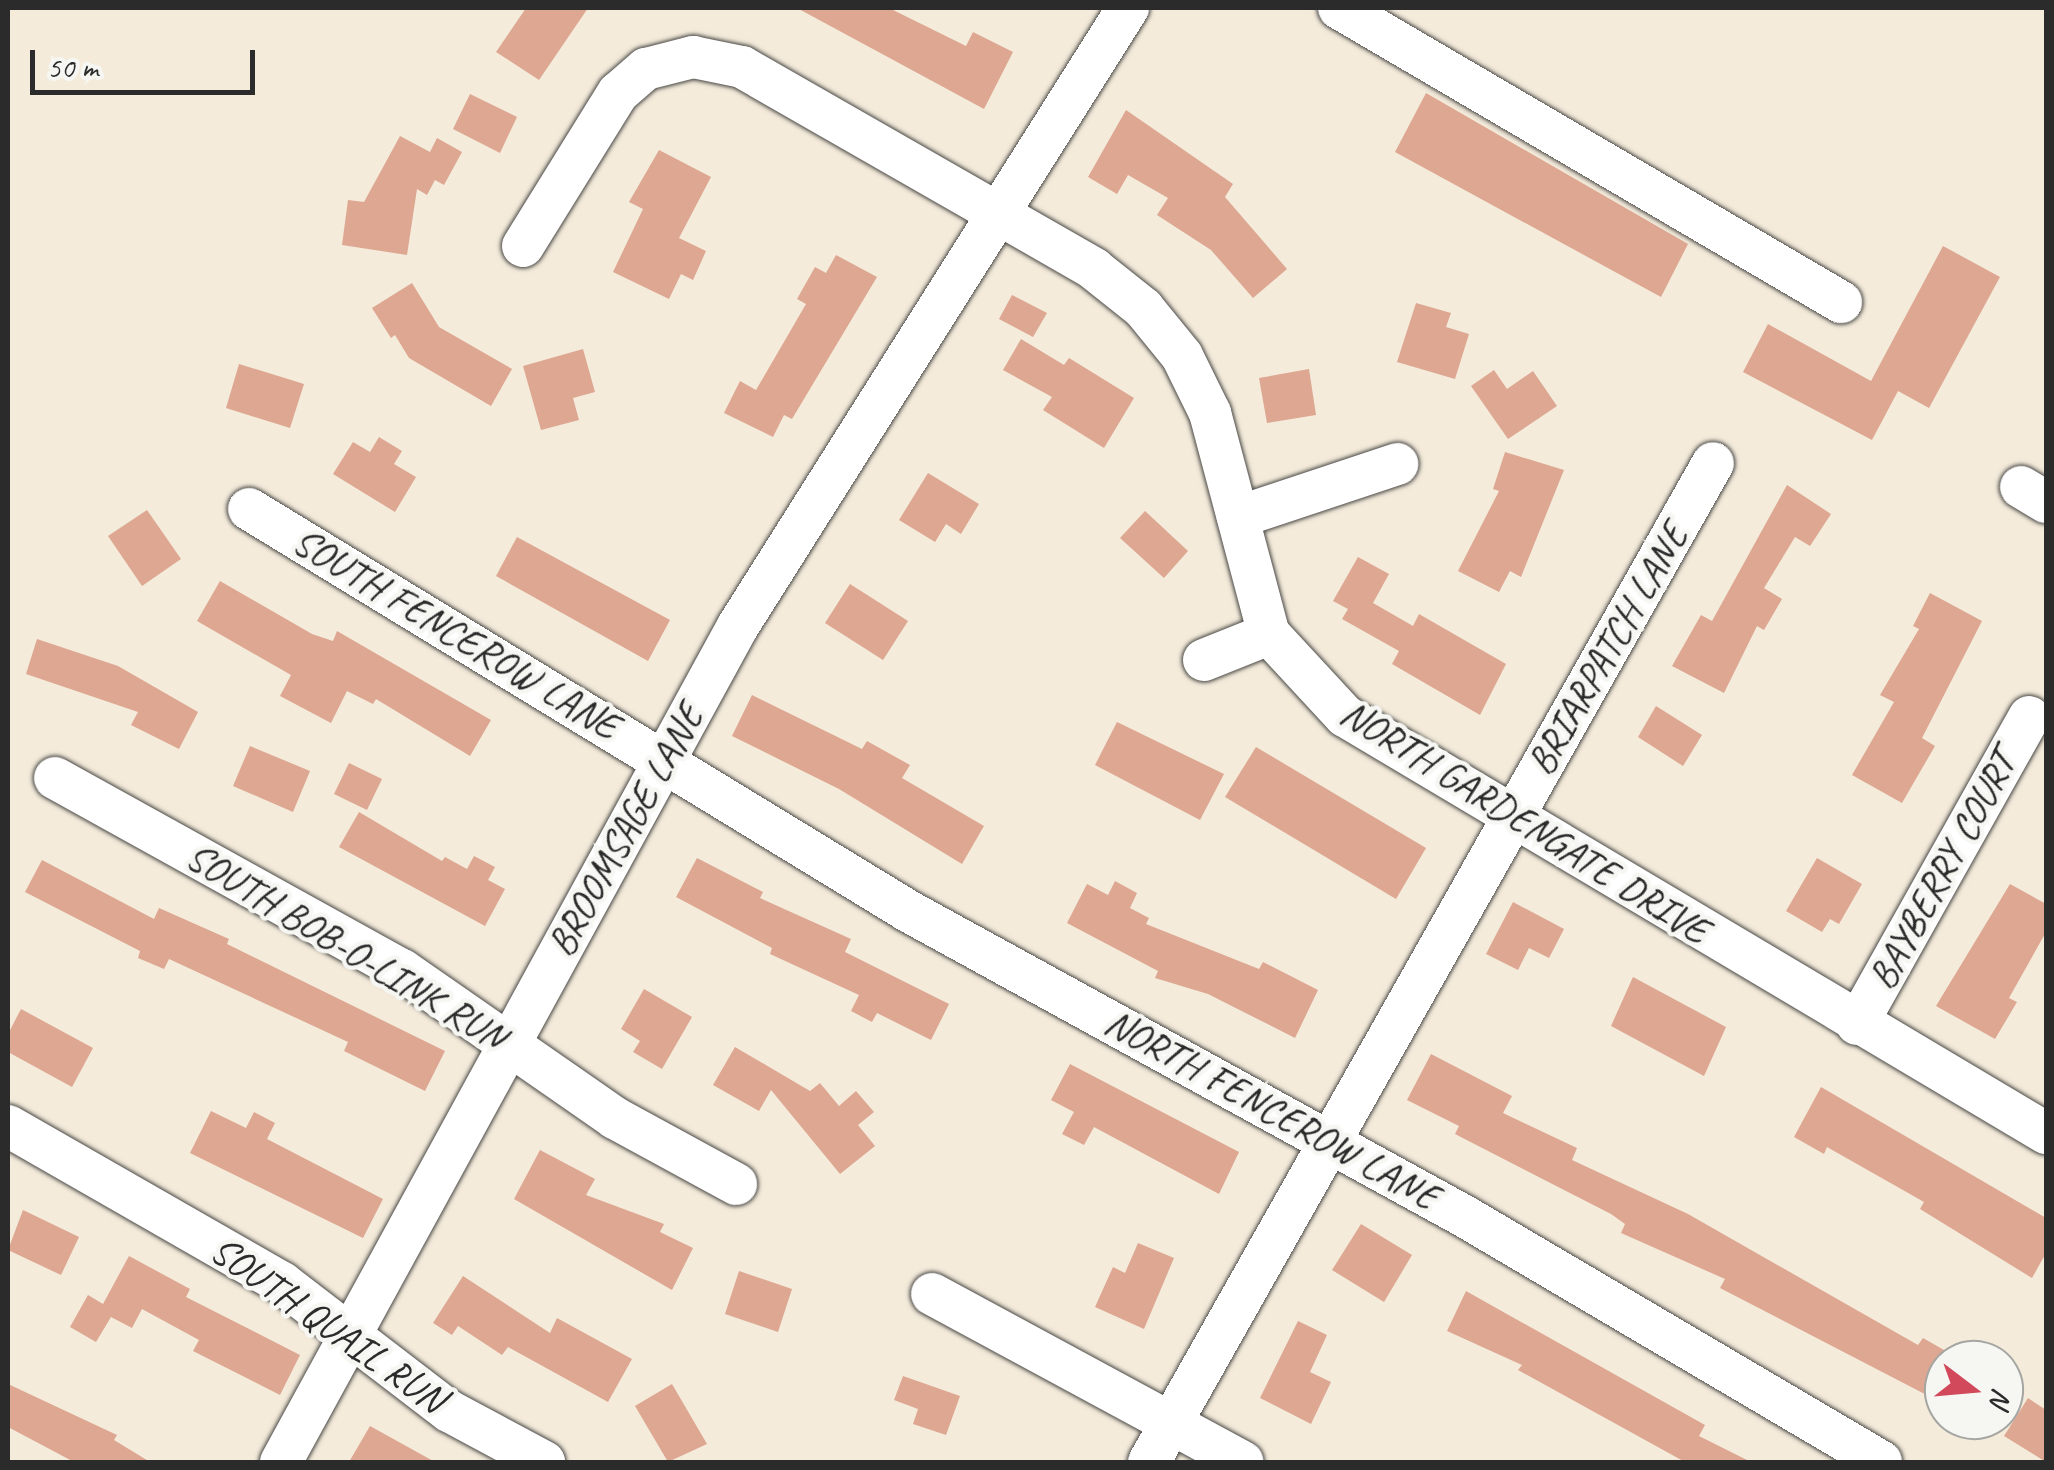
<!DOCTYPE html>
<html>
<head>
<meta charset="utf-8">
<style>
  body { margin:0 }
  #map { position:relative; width:2054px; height:1470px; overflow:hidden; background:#f4ebdb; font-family:Caveat,sans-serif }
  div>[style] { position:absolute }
  .building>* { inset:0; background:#dda792 }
  .roads { filter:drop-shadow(0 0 2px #494845) drop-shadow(0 0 2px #494845) }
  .minor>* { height:42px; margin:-21px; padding:0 21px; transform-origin:21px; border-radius:21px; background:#fff }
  span { translate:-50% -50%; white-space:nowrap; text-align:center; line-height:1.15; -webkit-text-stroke:9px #f6f6f2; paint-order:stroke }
  .street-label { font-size:40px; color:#2b2b2b }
  .frame { position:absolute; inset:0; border:10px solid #2b2b2b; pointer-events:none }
  .north { position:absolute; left:1924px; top:1340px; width:100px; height:100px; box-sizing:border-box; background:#f6f6f2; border:2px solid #a5a5a2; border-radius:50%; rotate:106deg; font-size:28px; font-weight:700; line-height:40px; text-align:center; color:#2b2b2b }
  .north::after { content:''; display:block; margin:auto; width:35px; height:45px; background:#d1495b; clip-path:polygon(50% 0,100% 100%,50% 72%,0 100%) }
  .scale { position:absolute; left:30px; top:50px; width:225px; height:45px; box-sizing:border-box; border:5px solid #2b2b2b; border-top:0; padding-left:12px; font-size:30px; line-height:35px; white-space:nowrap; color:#2b2b2b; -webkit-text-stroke:8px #f6f6f2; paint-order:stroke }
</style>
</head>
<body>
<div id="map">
  <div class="building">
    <div style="clip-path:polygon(526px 8px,588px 8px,539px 80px,496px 52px)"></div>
    <div style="clip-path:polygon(797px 8px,889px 8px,966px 46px,973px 32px,1013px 52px,984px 109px)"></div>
    <div style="clip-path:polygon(1426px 93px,1688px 244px,1661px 297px,1395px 152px)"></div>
    <div style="clip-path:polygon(470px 94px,517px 117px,500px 153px,453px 129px)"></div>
    <div style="clip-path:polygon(1126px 110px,1233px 184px,1225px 197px,1287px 269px,1253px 298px,1211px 250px,1157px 215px,1168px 198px,1128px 175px,1117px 194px,1088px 177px)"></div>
    <div style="clip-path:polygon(400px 136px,430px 152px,437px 138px,462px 152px,444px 185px,435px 180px,427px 195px,417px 189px,407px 255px,342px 245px,348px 200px,364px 202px)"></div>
    <div style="clip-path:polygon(659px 150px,711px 177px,679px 238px,706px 251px,693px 280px,681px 274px,669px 299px,613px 272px,643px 209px,629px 202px)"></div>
    <div style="clip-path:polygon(1943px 246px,2000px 277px,1929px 408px,1898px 391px,1872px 440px,1743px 372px,1768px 324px,1871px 381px)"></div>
    <div style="clip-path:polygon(836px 255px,877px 277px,792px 419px,784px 415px,773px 437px,724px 413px,740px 381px,756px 390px,806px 304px,797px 299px,815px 267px,826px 273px)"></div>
    <div style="clip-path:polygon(412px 283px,439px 327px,512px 369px,491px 406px,409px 358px,395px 335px,391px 338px,372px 308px)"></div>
    <div style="clip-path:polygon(1012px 295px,1047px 313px,1033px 337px,999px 319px)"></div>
    <div style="clip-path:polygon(1416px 303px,1451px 313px,1446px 327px,1469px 334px,1455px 379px,1397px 362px)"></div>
    <div style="clip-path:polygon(1021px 339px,1064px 365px,1069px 358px,1134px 398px,1104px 448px,1043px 410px,1052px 397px,1003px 370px)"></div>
    <div style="clip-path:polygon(583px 349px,595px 392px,573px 398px,579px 420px,541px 430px,523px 366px)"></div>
    <div style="clip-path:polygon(239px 364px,304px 384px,290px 428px,226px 408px)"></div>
    <div style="clip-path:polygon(1309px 369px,1316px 415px,1267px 423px,1259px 378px)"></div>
    <div style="clip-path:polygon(1494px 370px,1507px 389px,1533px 371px,1557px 406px,1508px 439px,1471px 386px)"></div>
    <div style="clip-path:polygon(379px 437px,402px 451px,394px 464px,416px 477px,395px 512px,333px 474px,353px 442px,370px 452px)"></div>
    <div style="clip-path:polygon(1505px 452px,1564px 470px,1521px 577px,1510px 571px,1499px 592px,1458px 571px,1499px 491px,1493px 489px)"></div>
    <div style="clip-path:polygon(928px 473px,979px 504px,961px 534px,946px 524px,935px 542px,899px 520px)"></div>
    <div style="clip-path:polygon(1787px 485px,1831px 514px,1810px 546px,1795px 537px,1764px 588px,1782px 599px,1764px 630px,1757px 626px,1724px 693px,1672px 666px,1701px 615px,1712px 621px)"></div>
    <div style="clip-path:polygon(147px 510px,181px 559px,142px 586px,108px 536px)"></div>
    <div style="clip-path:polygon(1145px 511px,1188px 551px,1164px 578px,1120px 538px)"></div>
    <div style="clip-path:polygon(517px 537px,670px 620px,648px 661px,496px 576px)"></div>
    <div style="clip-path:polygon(1358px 557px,1389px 574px,1373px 603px,1413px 626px,1419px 614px,1506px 664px,1480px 715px,1392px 664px,1399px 651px,1342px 619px,1348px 609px,1333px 601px)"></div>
    <div style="clip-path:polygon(220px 581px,312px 634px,333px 641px,337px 631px,491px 720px,470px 756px,376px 699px,373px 704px,347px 691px,331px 723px,280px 696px,291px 675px,197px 621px)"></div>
    <div style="clip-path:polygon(850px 584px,908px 621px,883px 660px,825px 623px)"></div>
    <div style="clip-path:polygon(1930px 593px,1982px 621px,1922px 738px,1935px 746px,1902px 803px,1852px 775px,1894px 702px,1880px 695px,1919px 629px,1913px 626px)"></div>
    <div style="clip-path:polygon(37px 639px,118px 666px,198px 712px,179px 749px,131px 725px,138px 712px,26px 674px)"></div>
    <div style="clip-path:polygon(752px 695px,862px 749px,867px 741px,910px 765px,902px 778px,984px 826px,962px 864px,839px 789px,732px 736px)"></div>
    <div style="clip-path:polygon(1656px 706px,1702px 735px,1683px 766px,1638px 737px)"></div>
    <div style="clip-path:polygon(1117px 722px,1224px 774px,1200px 820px,1095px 765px)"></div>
    <div style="clip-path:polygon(250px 746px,310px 771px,293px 812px,233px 786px)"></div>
    <div style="clip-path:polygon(1256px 747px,1426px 848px,1396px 899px,1225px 797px)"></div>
    <div style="clip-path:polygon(349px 763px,382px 779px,367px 810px,334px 794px)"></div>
    <div style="clip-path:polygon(359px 812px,442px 861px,445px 857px,467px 869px,474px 856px,495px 867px,488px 880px,505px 889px,485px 926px,339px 847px)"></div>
    <div style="clip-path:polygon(697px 858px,763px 892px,760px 898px,851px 939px,845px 952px,949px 1004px,931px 1040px,877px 1013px,872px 1022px,851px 1011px,859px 995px,770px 954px,772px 948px,676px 897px)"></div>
    <div style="clip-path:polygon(1817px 858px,1862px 884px,1839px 924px,1830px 919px,1822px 932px,1786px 911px)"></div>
    <div style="clip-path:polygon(42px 860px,154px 919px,159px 908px,229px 939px,227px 944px,445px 1051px,425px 1091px,344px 1051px,348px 1042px,169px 959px,164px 969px,138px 958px,140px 951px,25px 892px)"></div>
    <div style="clip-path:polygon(1115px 881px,1137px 893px,1130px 908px,1149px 918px,1146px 924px,1259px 969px,1263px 962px,1318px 990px,1295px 1038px,1208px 994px,1155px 978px,1158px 971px,1067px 923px,1087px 884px,1108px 895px)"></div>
    <div style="clip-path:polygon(2010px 884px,2046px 904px,2046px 932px,2009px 998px,2017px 1002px,1995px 1039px,1936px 1006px)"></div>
    <div style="clip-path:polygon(1513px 902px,1564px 929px,1549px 958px,1529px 948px,1518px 970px,1486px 954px)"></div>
    <div style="clip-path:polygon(1633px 977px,1726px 1027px,1704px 1076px,1611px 1026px)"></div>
    <div style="clip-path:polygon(644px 989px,692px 1017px,662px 1069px,633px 1052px,640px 1041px,621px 1029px)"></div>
    <div style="clip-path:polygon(21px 1009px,93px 1048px,72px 1087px,8px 1052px,8px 1034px)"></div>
    <div style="clip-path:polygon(735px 1047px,810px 1091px,820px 1083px,839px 1106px,856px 1091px,874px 1112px,858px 1125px,875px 1146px,840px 1174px,771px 1090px,759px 1111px,713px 1085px)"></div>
    <div style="clip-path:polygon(1431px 1054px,1512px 1096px,1503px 1113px,1577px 1148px,1572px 1160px,1688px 1214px,1918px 1345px,1923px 1338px,1944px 1350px,1944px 1404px,1720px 1288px,1725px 1279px,1621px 1233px,1625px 1224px,1611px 1214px,1455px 1134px,1459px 1126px,1407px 1100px)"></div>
    <div style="clip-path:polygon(1070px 1064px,1239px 1152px,1219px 1194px,1094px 1127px,1084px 1145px,1062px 1134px,1074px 1112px,1051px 1100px)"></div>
    <div style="clip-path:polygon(1821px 1087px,2046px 1218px,2046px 1253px,2032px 1278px,1920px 1209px,1924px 1202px,1827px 1147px,1824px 1154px,1794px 1137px)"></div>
    <div style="clip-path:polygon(211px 1111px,246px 1128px,254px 1112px,275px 1123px,267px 1139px,383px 1199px,363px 1238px,190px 1153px)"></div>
    <div style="clip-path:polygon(540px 1150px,595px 1179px,586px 1195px,664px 1224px,660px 1232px,693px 1248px,672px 1290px,514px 1199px)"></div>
    <div style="clip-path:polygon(23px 1210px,79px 1237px,61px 1275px,8px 1250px)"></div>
    <div style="clip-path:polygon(1361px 1224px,1412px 1255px,1384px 1302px,1332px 1270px)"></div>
    <div style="clip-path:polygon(1138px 1243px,1174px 1258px,1144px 1329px,1095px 1307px,1113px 1267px,1125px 1273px)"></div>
    <div style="clip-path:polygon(129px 1256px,190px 1289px,186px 1297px,300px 1355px,280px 1395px,193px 1351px,199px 1340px,142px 1309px,132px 1328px,111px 1317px,96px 1342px,70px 1327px,88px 1295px,103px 1304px)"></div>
    <div style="clip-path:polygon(739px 1271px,792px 1289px,778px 1332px,725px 1314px)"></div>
    <div style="clip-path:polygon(463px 1276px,550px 1333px,557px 1318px,632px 1359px,608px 1402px,508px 1347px,502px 1355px,458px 1326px,452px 1335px,433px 1323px)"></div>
    <div style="clip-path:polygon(1466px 1291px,1705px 1425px,1699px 1436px,1751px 1462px,1685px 1462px,1518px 1370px,1522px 1365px,1447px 1331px)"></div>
    <div style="clip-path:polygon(1298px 1321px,1327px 1335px,1310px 1372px,1331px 1382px,1311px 1424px,1260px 1398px)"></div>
    <div style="clip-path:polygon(903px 1376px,960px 1396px,946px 1435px,913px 1424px,918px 1409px,894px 1400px)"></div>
    <div style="clip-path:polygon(8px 1384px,117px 1435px,114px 1440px,150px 1462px,74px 1462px,8px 1427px)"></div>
    <div style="clip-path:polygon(672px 1384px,707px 1444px,668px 1462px,635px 1406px)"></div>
    <div style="clip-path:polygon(2028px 1398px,2046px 1410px,2046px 1462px,2004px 1436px)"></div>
    <div style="clip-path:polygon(370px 1426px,435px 1462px,349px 1462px)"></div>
  </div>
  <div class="roads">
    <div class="minor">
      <div style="left:1339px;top:8px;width:582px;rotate:30.36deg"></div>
      <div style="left:523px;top:246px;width:180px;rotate:-58.2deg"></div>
      <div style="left:618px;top:93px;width:37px;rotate:-41deg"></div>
      <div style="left:646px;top:69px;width:49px;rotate:-14.3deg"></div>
      <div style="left:693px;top:57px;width:50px;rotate:11.5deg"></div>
      <div style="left:742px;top:67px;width:406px;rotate:29.8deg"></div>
      <div style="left:1094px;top:269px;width:63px;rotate:38.5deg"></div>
      <div style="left:1143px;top:308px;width:62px;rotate:50.9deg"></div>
      <div style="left:1182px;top:356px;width:64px;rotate:63.8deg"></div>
      <div style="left:1210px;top:413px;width:229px;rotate:75.1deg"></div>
      <div style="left:1269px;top:634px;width:112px;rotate:47.2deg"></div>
      <div style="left:1345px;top:716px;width:816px;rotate:30.75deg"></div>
      <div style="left:2021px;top:487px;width:29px;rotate:31deg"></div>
      <div style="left:249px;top:509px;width:772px;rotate:31.38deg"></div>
      <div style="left:908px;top:911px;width:634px;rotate:28.75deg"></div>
      <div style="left:1464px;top:1216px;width:484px;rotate:30.5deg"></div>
      <div style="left:1238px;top:517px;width:168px;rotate:-18.4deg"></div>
      <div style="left:1204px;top:660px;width:70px;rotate:-21.8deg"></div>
      <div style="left:55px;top:778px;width:397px;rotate:29deg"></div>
      <div style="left:402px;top:970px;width:259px;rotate:34.8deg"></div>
      <div style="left:615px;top:1118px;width:138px;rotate:28.6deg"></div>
      <div style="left:1857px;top:1024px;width:352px;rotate:-60.7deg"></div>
      <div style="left:8px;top:1126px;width:316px;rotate:29.8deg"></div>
      <div style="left:282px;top:1283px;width:210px;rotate:37.5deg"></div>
      <div style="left:449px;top:1411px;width:108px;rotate:28.2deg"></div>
      <div style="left:932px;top:1294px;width:353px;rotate:28.4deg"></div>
      <div style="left:281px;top:1462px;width:953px;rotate:-61.34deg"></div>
      <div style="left:738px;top:626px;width:731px;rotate:-57.75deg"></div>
      <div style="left:1149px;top:1462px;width:1147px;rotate:-60.55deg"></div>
    </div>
  </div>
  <div class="street-label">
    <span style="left:456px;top:633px;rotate:31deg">SOUTH FENCEROW LANE</span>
    <span style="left:1607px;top:649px;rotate:-60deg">BRIARPATCH LANE</span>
    <span style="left:1525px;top:821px;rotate:32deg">NORTH GARDENGATE DRIVE</span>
    <span style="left:625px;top:830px;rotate:-61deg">BROOMSAGE LANE</span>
    <span style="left:1942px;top:870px;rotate:-61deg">BAYBERRY COURT</span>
    <span style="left:346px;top:946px;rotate:31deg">SOUTH BOB-O-LINK RUN</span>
    <span style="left:1272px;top:1109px;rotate:29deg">NORTH FENCEROW LANE</span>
    <span style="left:328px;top:1324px;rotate:35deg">SOUTH QUAIL RUN</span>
  </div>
  <div class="frame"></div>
  <div class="north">N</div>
  <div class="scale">50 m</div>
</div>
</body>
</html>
